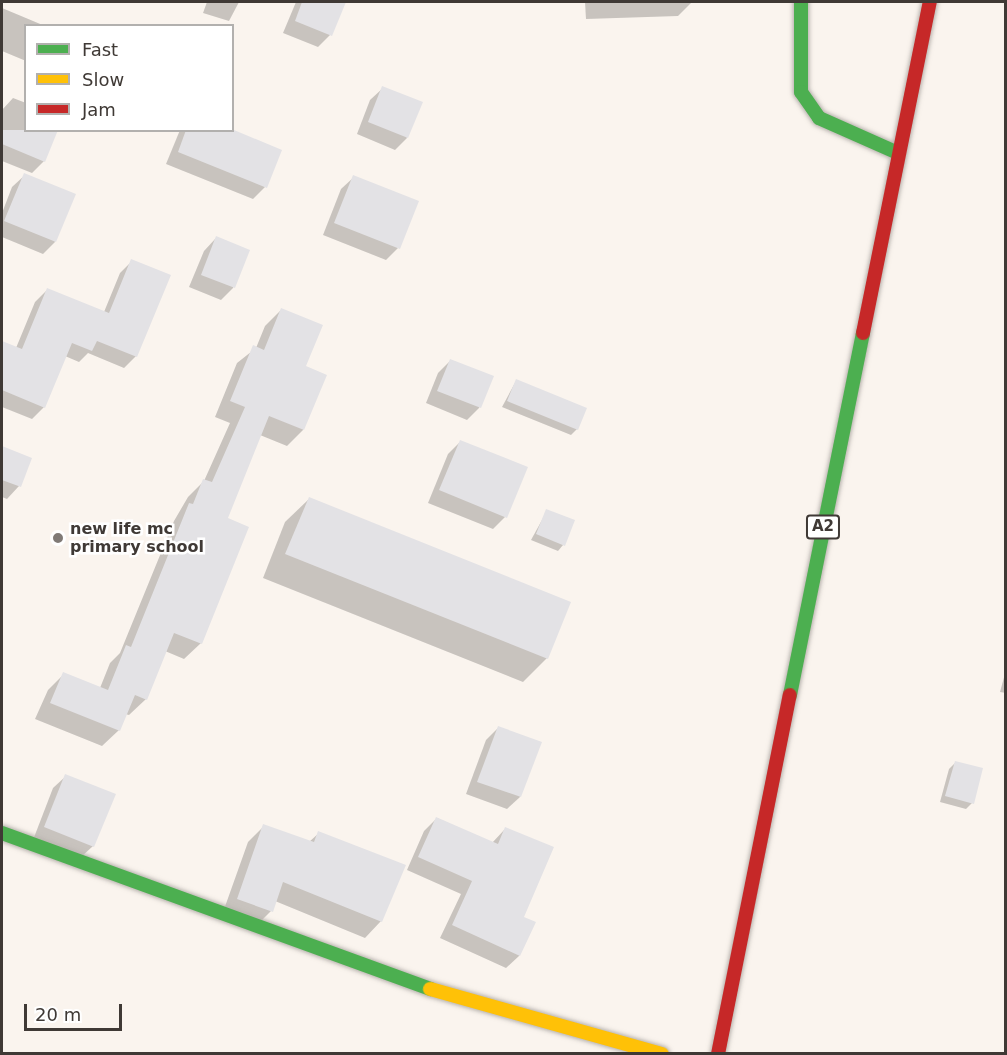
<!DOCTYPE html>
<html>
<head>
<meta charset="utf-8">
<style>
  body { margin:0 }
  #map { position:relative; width:1007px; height:1055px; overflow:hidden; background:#faf4ee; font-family:"DejaVu Sans",sans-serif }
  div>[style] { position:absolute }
  .shadow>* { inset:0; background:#0003 }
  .building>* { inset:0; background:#e3e2e5 }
  .roads { filter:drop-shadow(0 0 2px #b9b4af) drop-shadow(0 0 2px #b9b4af) }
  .fast>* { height:14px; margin:-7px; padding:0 7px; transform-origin:7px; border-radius:7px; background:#4caf50 }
  .slow>* { height:14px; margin:-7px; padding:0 7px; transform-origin:7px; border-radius:7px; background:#ffc107 }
  .jam>* { height:14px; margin:-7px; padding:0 7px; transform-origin:7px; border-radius:7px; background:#c62828 }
  .dots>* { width:16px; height:16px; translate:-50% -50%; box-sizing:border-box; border:3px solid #fff; border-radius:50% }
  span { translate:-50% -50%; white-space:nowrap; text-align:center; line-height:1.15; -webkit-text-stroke:5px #fff; paint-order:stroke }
  .shield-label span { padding:2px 4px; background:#fff; border:2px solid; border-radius:4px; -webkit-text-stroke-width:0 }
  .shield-label { font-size:15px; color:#3f3935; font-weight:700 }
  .poi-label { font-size:16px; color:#3f3935; font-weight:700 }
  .left { translate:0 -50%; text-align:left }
  .frame { position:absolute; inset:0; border:3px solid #3f3935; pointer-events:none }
  .legend { position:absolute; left:24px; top:24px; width:210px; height:108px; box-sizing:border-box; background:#fff; border:2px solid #b2b0ae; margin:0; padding:8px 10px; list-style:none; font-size:18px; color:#3f3935 }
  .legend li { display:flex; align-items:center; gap:12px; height:30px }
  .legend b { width:30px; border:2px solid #b2b0ae }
  .scale { position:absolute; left:24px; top:1004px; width:98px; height:27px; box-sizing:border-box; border:3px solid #3f3935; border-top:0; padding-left:8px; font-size:18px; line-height:21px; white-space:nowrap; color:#3f3935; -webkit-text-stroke:4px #fff; paint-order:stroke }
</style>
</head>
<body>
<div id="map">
  <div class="shadow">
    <div style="clip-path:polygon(207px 2px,239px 2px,229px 21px,203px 13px)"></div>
    <div style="clip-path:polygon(296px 2px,344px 2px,330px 35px,318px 47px,283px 33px)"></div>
    <div style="clip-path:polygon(585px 2px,692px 2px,678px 16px,586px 19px)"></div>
    <div style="clip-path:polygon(2px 8px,45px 26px,26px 26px,26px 61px,2px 51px)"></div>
    <div style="clip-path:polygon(383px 88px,407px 138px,395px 150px,357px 134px,370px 100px)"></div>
    <div style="clip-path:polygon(13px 98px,26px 103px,26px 130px,44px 161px,32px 173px,2px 161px,2px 110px)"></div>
    <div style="clip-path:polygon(180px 130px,230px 130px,265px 187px,253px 199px,166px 164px)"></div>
    <div style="clip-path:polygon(25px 175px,55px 242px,43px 254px,2px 237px,2px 213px,12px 187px)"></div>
    <div style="clip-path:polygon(354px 177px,398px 248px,386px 260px,323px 235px,341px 189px)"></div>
    <div style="clip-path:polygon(216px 238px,248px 251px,233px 288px,221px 300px,189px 287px,204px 251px)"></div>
    <div style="clip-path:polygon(132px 261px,136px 356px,124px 368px,88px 353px,79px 362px,65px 356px,44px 407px,32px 419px,2px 407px,2px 342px,16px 348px,35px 302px,47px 290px,104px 312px,120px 273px)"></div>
    <div style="clip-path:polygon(281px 310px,304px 367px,303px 430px,287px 446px,260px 435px,226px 519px,201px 643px,184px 659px,165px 651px,146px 699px,129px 715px,125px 714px,119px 730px,102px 746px,35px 719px,48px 690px,64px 674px,100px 688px,110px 663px,120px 653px,174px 521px,188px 497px,204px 481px,230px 423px,215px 417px,237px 363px,256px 348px,265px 326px)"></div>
    <div style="clip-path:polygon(451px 360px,492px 377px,479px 408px,467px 420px,426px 403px,438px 373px)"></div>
    <div style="clip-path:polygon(516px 381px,577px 429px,571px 435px,502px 407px)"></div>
    <div style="clip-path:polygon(460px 442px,505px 517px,493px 529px,428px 503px,448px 454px)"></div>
    <div style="clip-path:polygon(2px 447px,30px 459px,19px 486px,7px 499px,2px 497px)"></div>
    <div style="clip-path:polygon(309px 499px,547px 658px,523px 682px,263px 578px,285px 522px)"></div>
    <div style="clip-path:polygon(547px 511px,563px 545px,558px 551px,531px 540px)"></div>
    <div style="clip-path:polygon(1006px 670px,1006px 693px,1000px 692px)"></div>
    <div style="clip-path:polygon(498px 728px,520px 797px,507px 809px,466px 794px,486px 740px)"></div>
    <div style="clip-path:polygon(955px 763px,972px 803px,966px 809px,940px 802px,949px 769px)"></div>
    <div style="clip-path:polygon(66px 776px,93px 846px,80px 858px,33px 840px,53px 788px)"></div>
    <div style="clip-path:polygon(437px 818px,492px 843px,505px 829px,522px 918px,534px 923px,519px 956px,506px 968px,440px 938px,461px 894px,407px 870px,424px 831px)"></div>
    <div style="clip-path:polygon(264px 826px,309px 842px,319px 833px,381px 921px,365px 938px,275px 901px,271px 911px,255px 927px,222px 915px,248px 842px)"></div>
  </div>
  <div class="building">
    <div style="clip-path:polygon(302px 2px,346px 2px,332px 36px,295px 21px)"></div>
    <div style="clip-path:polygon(382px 86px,423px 102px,408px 138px,368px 122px)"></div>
    <div style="clip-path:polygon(2px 130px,58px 130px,45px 162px,2px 144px)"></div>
    <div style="clip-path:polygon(186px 130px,234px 130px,282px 150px,267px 188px,178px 152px)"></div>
    <div style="clip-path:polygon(24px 173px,76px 194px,56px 242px,4px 221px)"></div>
    <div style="clip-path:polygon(353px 175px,419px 201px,400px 249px,334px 223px)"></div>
    <div style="clip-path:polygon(216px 236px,250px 250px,235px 288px,201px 275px)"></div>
    <div style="clip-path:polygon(131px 259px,171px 275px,137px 357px,97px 341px,92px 351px,72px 343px,45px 408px,2px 390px,2px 341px,22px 349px,47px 288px,109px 313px)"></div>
    <div style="clip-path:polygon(281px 308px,323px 325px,306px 366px,327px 375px,304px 430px,269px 416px,228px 518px,249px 527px,202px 644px,174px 633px,147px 700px,135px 695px,120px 731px,50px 703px,63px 672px,108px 690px,126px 645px,131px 647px,189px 503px,193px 504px,203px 479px,212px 482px,245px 407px,230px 401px,253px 345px,264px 350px)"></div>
    <div style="clip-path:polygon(450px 359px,494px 376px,481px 408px,437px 391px)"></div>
    <div style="clip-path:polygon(516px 379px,587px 408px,578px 430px,507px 401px)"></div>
    <div style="clip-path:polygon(460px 440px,528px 467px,507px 518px,439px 490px)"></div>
    <div style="clip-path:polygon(2px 446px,32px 458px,21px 487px,2px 480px)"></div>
    <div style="clip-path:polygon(309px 497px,571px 602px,548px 659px,285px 554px)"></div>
    <div style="clip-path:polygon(546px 509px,575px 520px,565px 546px,536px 534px)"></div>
    <div style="clip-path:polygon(498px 726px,542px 742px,521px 797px,477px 782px)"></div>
    <div style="clip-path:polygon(955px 761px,983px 768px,974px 804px,945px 796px)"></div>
    <div style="clip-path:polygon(65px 774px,116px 794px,94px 847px,44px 827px)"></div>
    <div style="clip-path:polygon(436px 817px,498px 844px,505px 827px,554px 847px,524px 917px,536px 922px,520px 956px,452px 925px,472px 881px,418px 857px)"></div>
    <div style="clip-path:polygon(263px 824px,314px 842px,318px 831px,406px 865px,382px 922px,283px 882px,273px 912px,237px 899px)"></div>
  </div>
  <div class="roads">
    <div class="fast">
      <div style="left:801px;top:2px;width:90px;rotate:90deg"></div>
      <div style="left:801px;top:92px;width:32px;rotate:55deg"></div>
      <div style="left:819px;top:118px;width:86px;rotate:23.9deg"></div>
      <div style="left:790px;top:695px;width:369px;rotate:-78.6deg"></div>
      <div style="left:2px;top:833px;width:456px;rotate:20deg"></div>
    </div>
    <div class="slow">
      <div style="left:430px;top:989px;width:241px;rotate:15.7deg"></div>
    </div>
    <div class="jam">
      <div style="left:863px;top:333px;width:338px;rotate:-78.6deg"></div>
      <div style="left:718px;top:1054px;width:366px;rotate:-78.7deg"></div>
    </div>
  </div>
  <div class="dots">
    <div style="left:58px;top:538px;background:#807a76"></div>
  </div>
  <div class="shield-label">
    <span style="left:823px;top:527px">A2</span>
  </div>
  <div class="poi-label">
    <span class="left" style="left:70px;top:538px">new life mc<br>primary school</span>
  </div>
  <div class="frame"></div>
  <ul class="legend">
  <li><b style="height:8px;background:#4caf50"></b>Fast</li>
  <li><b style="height:8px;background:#ffc107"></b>Slow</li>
  <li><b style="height:8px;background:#c62828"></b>Jam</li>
  </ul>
  <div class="scale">20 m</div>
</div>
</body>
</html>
